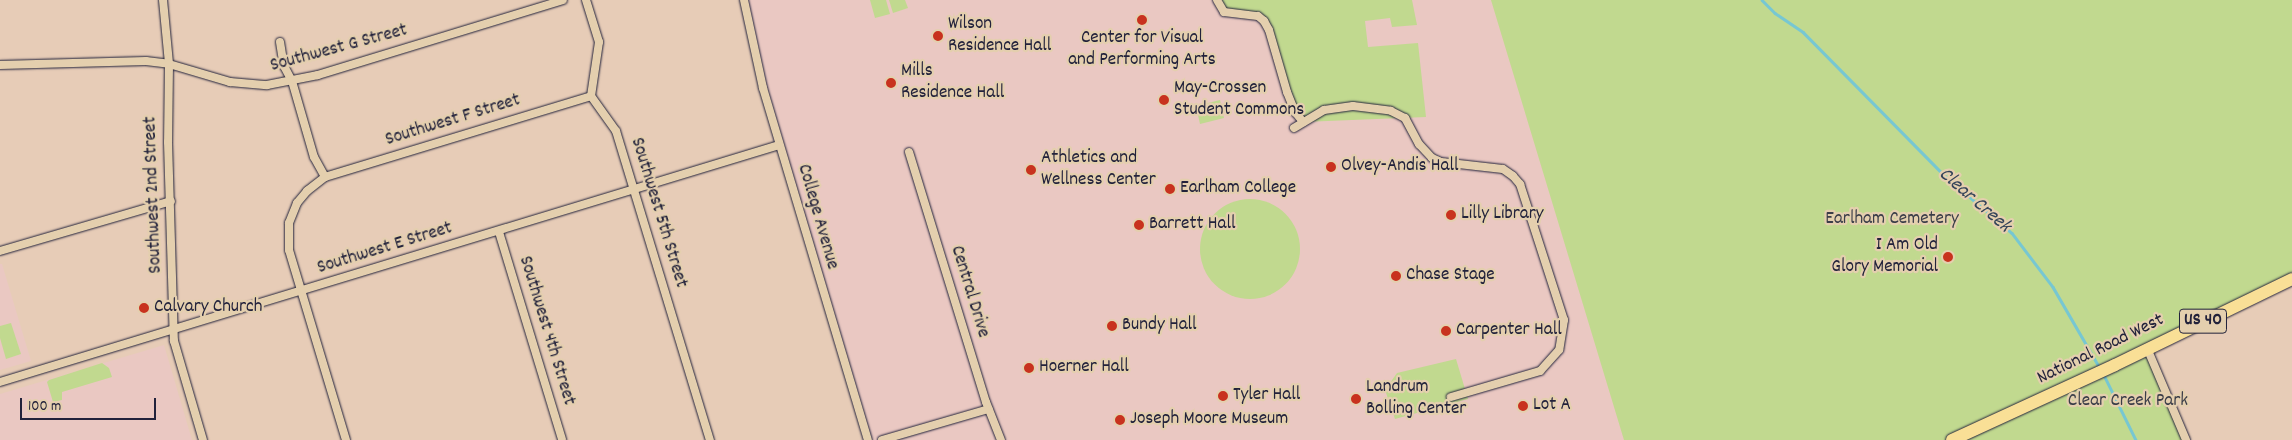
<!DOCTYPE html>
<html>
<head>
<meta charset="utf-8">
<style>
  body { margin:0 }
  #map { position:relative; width:2292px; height:440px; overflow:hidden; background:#e7ccb7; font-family:Dekko,sans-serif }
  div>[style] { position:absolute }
  .built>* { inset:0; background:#eac8c2 }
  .green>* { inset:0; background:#c1d98f }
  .round { border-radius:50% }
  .stream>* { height:2.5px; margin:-1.25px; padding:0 1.25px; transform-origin:1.25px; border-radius:1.25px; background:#77c7d2 }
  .roads { filter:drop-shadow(0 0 1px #22223b) drop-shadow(0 0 1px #22223b) }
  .street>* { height:8px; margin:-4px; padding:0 4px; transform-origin:4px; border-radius:4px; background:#e4cfae }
  .primary>* { height:12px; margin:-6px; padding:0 6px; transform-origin:6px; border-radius:6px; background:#f9df96 }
  .dots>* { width:14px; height:14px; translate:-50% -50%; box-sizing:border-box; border:2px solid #e4cfae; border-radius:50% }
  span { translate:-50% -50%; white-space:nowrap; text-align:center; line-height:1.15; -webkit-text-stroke:4.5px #e4cfae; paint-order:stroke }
  .shield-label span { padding:1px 4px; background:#e4cfae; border:1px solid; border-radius:4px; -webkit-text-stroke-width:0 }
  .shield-label { font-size:18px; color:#22223b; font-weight:700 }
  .poi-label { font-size:19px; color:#22223b }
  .left { translate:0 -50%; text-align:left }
  .right { translate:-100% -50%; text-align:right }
  .street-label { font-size:19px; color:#22223b }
  .park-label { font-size:19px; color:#3a3d48 }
  .water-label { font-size:20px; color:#334359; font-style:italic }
  .scale { position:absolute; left:20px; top:398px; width:136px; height:22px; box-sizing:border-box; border:2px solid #22223b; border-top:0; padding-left:6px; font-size:15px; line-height:18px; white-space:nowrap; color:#22223b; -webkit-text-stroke:4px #e4cfae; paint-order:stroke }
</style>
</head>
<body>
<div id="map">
  <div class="built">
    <div style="clip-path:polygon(744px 0,1491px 0,1624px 440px,868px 440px,763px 88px)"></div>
    <div style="clip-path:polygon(0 264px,2px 264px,31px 361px,0 370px)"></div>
    <div style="clip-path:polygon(164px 345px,192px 440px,0 440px,0 394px)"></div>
  </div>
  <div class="green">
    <div style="clip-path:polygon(870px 0,886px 0,890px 14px,875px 18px)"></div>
    <div style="clip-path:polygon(889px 0,905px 0,908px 8px,893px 13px)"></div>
    <div style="clip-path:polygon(1217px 0,1412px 0,1417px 25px,1392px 27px,1390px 18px,1365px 21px,1368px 47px,1418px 43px,1426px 117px,1303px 122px,1295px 112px,1264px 21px,1224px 12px)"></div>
    <div style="clip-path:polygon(1491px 0,2292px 0,2292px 279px,2147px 348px,2186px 440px,1624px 440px)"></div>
    <div style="clip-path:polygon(1220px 100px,1224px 118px,1200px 124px,1196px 106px)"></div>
    <div class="round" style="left:1200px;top:199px;width:100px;height:100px"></div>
    <div style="clip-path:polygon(11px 323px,21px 354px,6px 359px,0 338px,0 326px)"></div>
    <div style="clip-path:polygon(1456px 359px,1468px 399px,1395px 419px,1385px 390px,1397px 373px)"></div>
    <div style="clip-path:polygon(102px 363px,109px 368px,112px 377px,62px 392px,62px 400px,53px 402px,47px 382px,49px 380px)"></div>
  </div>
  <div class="stream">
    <div style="left:1762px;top:0;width:18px;rotate:45deg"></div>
    <div style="left:1775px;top:13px;width:34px;rotate:34deg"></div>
    <div style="left:1803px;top:32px;width:201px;rotate:45.4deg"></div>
    <div style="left:1944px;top:175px;width:89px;rotate:40.5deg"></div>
    <div style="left:2012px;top:233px;width:68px;rotate:52.8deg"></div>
    <div style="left:2053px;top:287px;width:94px;rotate:59.9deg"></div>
    <div style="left:2104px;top:375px;width:72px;rotate:63.8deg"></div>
  </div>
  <div class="roads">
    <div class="street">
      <div style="left:163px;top:0;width:64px;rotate:84.6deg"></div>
      <div style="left:169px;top:64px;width:78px;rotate:90.7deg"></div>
      <div style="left:168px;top:142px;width:199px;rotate:88.3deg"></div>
      <div style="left:174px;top:341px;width:103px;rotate:73.7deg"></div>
      <div style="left:586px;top:0;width:44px;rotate:72.8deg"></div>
      <div style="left:599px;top:42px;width:55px;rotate:98.4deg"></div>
      <div style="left:591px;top:96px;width:43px;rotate:54.5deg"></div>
      <div style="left:616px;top:131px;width:323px;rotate:73.1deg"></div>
      <div style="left:744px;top:0;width:90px;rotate:77.8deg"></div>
      <div style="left:763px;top:88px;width:367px;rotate:73.4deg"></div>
      <div style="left:1217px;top:0;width:14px;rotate:60deg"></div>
      <div style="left:1224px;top:12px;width:34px;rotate:7deg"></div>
      <div style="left:1258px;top:16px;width:8px;rotate:40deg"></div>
      <div style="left:1264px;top:21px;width:10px;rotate:61deg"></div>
      <div style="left:1269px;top:30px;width:65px;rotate:73.8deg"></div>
      <div style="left:1287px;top:92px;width:22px;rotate:68deg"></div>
      <div style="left:1295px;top:112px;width:13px;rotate:51deg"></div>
      <div style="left:280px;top:42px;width:24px;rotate:81deg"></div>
      <div style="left:284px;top:66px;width:17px;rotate:62deg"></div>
      <div style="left:292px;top:81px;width:79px;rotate:73.9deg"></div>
      <div style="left:314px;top:157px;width:23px;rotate:61deg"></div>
      <div style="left:0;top:65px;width:146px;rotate:-1.6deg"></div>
      <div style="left:146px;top:61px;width:23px;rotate:7deg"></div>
      <div style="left:169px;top:64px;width:64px;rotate:16.4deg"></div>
      <div style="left:230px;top:82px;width:37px;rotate:5deg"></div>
      <div style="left:267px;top:85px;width:52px;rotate:-11.1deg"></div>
      <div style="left:318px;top:75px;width:256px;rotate:-17deg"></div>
      <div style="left:1294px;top:128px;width:35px;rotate:-31deg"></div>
      <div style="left:1324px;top:110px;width:29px;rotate:-8deg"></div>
      <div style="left:1353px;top:106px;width:38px;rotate:7deg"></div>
      <div style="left:1391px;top:111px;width:16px;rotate:27deg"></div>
      <div style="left:1405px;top:118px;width:30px;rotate:62deg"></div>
      <div style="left:1419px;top:144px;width:19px;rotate:47deg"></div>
      <div style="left:1432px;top:158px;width:10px;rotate:24deg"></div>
      <div style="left:1441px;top:162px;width:62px;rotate:6.4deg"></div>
      <div style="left:1503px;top:169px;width:12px;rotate:35deg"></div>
      <div style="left:1513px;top:176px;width:11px;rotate:49deg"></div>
      <div style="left:1520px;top:184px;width:143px;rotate:72.1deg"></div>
      <div style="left:1564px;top:320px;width:30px;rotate:99deg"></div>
      <div style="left:1559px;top:350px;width:28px;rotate:132deg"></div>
      <div style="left:1540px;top:371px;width:93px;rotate:163.7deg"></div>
      <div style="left:909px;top:152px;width:262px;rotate:72.9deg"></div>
      <div style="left:986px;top:402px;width:41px;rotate:68.5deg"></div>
      <div style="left:499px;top:232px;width:217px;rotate:73.1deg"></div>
      <div style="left:0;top:251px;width:178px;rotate:-16.3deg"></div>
      <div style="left:2147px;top:348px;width:100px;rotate:67deg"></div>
      <div style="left:0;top:382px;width:814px;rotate:-16.92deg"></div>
      <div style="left:346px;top:440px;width:198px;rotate:-106.7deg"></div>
      <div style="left:289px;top:250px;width:27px;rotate:-90deg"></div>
      <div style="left:289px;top:223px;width:22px;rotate:-68deg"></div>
      <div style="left:297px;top:203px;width:16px;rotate:-50deg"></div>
      <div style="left:307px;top:191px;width:23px;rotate:-38deg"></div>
      <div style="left:325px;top:177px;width:278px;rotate:-16.9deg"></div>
      <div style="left:882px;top:440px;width:111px;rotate:-16.2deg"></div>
    </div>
    <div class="primary">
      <div style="left:1952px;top:440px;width:179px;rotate:-24.7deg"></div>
      <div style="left:2115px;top:365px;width:197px;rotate:-25.9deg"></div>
    </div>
  </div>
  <div class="dots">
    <div style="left:1142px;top:20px;background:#c8321e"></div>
    <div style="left:938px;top:36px;background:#c8321e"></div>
    <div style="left:891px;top:83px;background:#c8321e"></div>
    <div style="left:1164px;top:100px;background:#c8321e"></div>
    <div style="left:1331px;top:167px;background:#c8321e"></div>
    <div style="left:1031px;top:170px;background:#c8321e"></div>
    <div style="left:1170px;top:189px;background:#c8321e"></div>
    <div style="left:1451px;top:215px;background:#c8321e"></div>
    <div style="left:1139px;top:225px;background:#c8321e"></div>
    <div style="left:1948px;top:257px;background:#c8321e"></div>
    <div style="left:1396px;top:276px;background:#c8321e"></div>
    <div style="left:144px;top:308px;background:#c8321e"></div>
    <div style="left:1112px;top:326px;background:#c8321e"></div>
    <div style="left:1446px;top:331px;background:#c8321e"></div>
    <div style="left:1029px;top:368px;background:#c8321e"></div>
    <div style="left:1223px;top:396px;background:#c8321e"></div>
    <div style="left:1356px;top:399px;background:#c8321e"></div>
    <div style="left:1523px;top:406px;background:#c8321e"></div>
    <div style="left:1120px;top:420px;background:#c8321e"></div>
  </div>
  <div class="shield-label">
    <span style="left:2203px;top:321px">US 40</span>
  </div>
  <div class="poi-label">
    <span class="left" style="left:948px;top:36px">Wilson<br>Residence Hall</span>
    <span style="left:1142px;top:50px">Center for Visual<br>and Performing Arts</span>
    <span class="left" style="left:901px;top:83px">Mills<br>Residence Hall</span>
    <span class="left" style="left:1174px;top:100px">May-Crossen<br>Student Commons</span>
    <span class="left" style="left:1041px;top:170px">Athletics and<br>Wellness Center</span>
    <span class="left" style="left:1341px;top:167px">Olvey-Andis Hall</span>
    <span class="left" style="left:1180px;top:189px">Earlham College</span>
    <span class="left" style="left:1461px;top:215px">Lilly Library</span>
    <span class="left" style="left:1149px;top:225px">Barrett Hall</span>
    <span class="right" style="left:1938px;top:257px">I Am Old<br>Glory Memorial</span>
    <span class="left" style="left:1406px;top:276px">Chase Stage</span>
    <span class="left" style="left:154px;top:308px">Calvary Church</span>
    <span class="left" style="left:1122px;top:326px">Bundy Hall</span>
    <span class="left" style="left:1456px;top:331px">Carpenter Hall</span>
    <span class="left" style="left:1039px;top:368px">Hoerner Hall</span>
    <span class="left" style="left:1366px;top:399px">Landrum<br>Bolling Center</span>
    <span class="left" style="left:1233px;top:396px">Tyler Hall</span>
    <span class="left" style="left:1533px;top:406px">Lot A</span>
    <span class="left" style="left:1130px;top:420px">Joseph Moore Museum</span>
  </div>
  <div class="street-label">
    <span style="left:339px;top:49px;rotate:-15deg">Southwest G Street</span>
    <span style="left:453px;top:121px;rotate:-17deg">Southwest F Street</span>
    <span style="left:154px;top:195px;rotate:-92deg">Southwest 2nd Street</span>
    <span style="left:658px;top:213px;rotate:73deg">Southwest 5th Street</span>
    <span style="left:817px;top:217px;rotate:74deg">College Avenue</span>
    <span style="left:385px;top:249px;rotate:-17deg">Southwest E Street</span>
    <span style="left:969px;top:292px;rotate:73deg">Central Drive</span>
    <span style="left:546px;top:331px;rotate:73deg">Southwest 4th Street</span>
    <span style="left:2101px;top:350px;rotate:-26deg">National Road West</span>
  </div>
  <div class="park-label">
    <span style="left:1892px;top:220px">Earlham Cemetery</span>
    <span style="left:2128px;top:402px">Clear Creek Park</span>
  </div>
  <div class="water-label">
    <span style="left:1974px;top:201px;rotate:41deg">Clear Creek</span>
  </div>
  <div class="scale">100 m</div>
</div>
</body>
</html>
